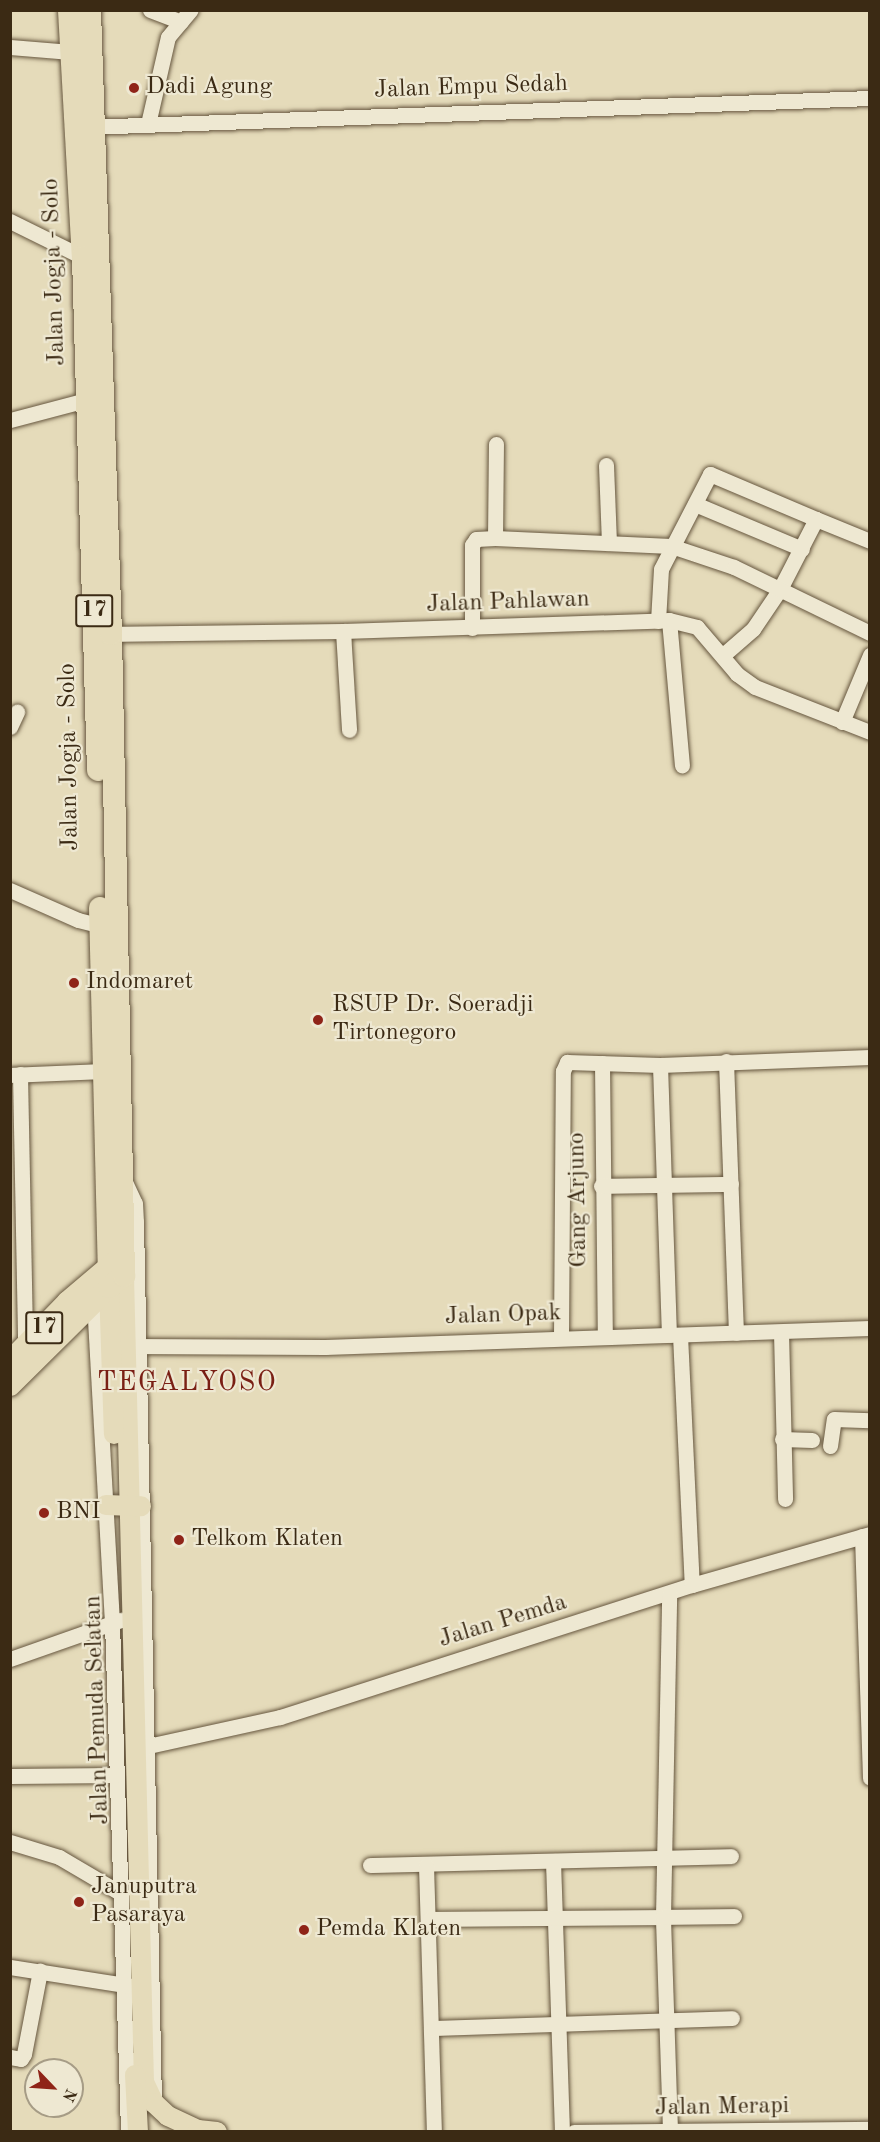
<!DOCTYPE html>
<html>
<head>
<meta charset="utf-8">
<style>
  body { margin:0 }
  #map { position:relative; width:880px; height:2142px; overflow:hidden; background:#e5dbba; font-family:"Old Standard TT",serif }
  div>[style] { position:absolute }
  .roads { filter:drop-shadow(0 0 2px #66563e) drop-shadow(0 0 2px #66563e) }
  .minor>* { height:15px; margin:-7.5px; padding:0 7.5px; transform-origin:7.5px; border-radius:7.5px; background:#eee8d2 }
  .major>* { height:20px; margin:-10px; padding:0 10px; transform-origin:10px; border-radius:10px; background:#e5dbba }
  .highway>* { height:22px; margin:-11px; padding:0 11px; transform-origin:11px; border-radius:11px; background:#e5dbba }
  .dots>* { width:16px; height:16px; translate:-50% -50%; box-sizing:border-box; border:3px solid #eee8d2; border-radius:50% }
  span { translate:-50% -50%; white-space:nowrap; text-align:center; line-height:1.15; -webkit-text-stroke:4.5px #eee8d2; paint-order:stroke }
  .shield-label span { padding:2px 4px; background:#eee8d2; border:2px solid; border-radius:4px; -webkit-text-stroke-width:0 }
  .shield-label { font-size:22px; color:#3b2a14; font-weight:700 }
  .poi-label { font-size:24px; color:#3b2a14 }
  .left { translate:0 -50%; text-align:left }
  .street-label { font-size:24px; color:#3b2a14 }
  .quarter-label { font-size:27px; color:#7a1f14; letter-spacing:1.5px }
  .frame { position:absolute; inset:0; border:12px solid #3b2a14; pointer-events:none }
  .north { position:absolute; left:24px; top:2058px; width:60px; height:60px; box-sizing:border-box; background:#eee8d2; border:2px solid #a69c86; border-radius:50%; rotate:115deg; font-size:16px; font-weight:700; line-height:24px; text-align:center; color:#3b2a14 }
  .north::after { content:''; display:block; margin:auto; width:21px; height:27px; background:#8f2418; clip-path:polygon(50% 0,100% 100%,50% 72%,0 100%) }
</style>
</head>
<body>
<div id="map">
  <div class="roads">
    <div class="minor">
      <div style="left:150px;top:10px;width:33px;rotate:21deg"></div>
      <div style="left:10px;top:47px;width:61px;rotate:4.7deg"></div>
      <div style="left:148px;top:124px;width:89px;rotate:-77.1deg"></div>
      <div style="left:168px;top:37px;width:35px;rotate:-50deg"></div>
      <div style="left:87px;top:127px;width:784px;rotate:-2.12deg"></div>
      <div style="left:10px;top:221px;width:81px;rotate:26.3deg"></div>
      <div style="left:10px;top:420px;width:79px;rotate:-14.7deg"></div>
      <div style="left:606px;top:465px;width:78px;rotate:87.8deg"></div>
      <div style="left:695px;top:504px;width:116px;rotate:22.8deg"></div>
      <div style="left:816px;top:519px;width:58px;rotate:22.2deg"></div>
      <div style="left:495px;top:538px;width:94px;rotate:-89.4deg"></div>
      <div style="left:669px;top:620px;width:146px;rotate:84.9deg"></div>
      <div style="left:658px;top:621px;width:52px;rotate:-86.7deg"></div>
      <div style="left:661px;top:569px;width:107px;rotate:-62.7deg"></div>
      <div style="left:710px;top:474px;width:115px;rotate:23deg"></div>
      <div style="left:816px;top:519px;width:79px;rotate:117.2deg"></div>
      <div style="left:780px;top:589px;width:48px;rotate:124deg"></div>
      <div style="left:753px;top:629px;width:40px;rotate:139deg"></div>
      <div style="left:472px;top:628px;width:83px;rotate:-90deg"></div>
      <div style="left:472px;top:545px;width:7px;rotate:-56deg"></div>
      <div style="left:476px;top:539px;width:19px;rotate:-3deg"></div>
      <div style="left:495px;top:538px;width:176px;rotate:2.6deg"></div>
      <div style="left:671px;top:546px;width:66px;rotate:18.4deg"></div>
      <div style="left:734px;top:567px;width:151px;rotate:25.9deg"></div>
      <div style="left:343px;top:631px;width:99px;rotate:86.5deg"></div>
      <div style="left:101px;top:634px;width:242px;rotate:-0.7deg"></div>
      <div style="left:343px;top:631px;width:326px;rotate:-1.9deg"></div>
      <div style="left:669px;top:620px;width:29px;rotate:14deg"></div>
      <div style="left:697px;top:627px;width:62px;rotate:49.6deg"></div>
      <div style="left:737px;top:674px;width:22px;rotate:36deg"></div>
      <div style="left:755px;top:687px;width:123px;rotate:21.4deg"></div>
      <div style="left:842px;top:722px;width:73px;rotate:-67.3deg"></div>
      <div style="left:10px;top:727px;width:17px;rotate:-65deg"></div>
      <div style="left:10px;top:890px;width:74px;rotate:23.8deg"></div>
      <div style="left:78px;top:920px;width:30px;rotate:14deg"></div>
      <div style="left:726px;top:1061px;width:272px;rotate:87.9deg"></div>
      <div style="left:602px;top:1063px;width:273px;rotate:89.4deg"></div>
      <div style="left:660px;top:1065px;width:270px;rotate:88.1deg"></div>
      <div style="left:20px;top:1074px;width:272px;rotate:88.9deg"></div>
      <div style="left:10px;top:1075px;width:92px;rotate:-2.5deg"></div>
      <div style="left:125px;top:1182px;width:23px;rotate:65deg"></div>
      <div style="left:135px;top:1203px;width:19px;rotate:87deg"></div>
      <div style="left:136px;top:1222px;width:879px;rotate:88.83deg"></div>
      <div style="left:601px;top:1186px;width:130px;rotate:-0.9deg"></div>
      <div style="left:94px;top:1301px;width:322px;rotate:86.8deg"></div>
      <div style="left:112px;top:1622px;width:510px;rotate:88.2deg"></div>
      <div style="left:781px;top:1332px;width:167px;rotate:88.6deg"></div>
      <div style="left:680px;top:1335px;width:250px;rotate:87.3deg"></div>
      <div style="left:561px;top:1337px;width:266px;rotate:-89.6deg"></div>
      <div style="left:563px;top:1071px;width:10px;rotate:-66deg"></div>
      <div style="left:567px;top:1062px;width:93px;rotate:1.8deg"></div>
      <div style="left:660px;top:1065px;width:210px;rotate:-2.2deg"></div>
      <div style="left:129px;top:1346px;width:196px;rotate:0.3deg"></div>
      <div style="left:325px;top:1347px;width:545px;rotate:-2deg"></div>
      <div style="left:782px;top:1439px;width:30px;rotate:2deg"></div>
      <div style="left:830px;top:1446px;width:27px;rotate:-82deg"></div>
      <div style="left:834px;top:1419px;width:36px;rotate:2deg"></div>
      <div style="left:862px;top:1536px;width:242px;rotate:88.1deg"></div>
      <div style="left:10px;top:1659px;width:118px;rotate:-19.4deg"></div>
      <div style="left:139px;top:1748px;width:144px;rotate:-12.4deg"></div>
      <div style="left:280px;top:1717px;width:433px;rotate:-17.8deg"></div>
      <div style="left:692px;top:1585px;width:185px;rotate:-16deg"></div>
      <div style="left:10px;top:1776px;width:106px;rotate:-0.5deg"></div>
      <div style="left:10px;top:1842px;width:51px;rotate:17deg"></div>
      <div style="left:59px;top:1857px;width:71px;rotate:30.5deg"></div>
      <div style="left:553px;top:1861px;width:271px;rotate:88.1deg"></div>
      <div style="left:370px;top:1865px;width:361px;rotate:-1.4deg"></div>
      <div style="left:426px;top:1865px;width:267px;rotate:88.3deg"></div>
      <div style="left:430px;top:1919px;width:233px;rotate:-0.5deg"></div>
      <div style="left:663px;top:1917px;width:324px;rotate:-88.9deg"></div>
      <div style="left:10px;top:1967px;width:123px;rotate:8.9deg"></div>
      <div style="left:434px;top:2028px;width:298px;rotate:-1.9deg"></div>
      <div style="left:10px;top:2057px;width:11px;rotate:10deg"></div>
      <div style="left:21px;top:2059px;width:6px;rotate:-59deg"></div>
      <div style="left:24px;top:2054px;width:85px;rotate:-79.1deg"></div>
      <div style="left:670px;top:2130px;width:213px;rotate:-91.9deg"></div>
      <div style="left:663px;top:1917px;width:71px;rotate:-0.8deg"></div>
      <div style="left:574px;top:2132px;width:296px;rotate:-0.6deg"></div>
    </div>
    <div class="major">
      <div style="left:124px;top:1276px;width:806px;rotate:88.58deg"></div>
      <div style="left:144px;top:2082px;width:23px;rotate:65deg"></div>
      <div style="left:154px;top:2103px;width:19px;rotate:43deg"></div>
      <div style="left:168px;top:2116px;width:33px;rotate:25deg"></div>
      <div style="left:198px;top:2130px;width:19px;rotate:6deg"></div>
      <div style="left:109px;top:1287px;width:147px;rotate:88.1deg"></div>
      <div style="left:106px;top:1505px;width:35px;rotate:2deg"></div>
      <div style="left:135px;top:2075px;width:57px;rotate:87deg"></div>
    </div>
    <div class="highway">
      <div style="left:69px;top:10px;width:247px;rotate:86.8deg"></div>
      <div style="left:83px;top:257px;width:513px;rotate:88.33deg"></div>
      <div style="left:100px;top:908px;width:379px;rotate:88.6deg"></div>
      <div style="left:10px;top:1362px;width:83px;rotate:-46deg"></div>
      <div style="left:68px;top:1302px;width:62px;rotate:-40.4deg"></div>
      <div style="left:10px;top:1385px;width:139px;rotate:-44.7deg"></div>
      <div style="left:109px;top:1287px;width:19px;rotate:-36deg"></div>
      <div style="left:124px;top:1276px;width:642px;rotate:-91.16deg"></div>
      <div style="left:111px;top:634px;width:624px;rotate:-91.93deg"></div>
    </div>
  </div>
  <div class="dots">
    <div style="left:134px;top:88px;background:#8f2418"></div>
    <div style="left:74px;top:983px;background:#8f2418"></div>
    <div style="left:318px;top:1020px;background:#8f2418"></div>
    <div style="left:44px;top:1513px;background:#8f2418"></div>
    <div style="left:179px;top:1540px;background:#8f2418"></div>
    <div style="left:79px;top:1902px;background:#8f2418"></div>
    <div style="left:304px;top:1930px;background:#8f2418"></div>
  </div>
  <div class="shield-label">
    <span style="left:94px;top:611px">17</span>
    <span style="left:44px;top:1328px">17</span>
  </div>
  <div class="poi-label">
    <span class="left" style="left:146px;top:88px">Dadi Agung</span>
    <span class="left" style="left:86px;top:983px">Indomaret</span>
    <span class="left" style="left:332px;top:1020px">RSUP Dr. Soeradji<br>Tirtonegoro</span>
    <span class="left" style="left:56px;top:1513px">BNI</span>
    <span class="left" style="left:191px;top:1540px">Telkom Klaten</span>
    <span class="left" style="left:91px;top:1902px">Januputra<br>Pasaraya</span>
    <span class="left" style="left:316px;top:1930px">Pemda Klaten</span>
  </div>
  <div class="street-label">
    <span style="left:471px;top:88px;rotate:-2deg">Jalan Empu Sedah</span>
    <span style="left:55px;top:272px;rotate:-92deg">Jalan Jogja - Solo</span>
    <span style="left:508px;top:603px;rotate:-2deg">Jalan Pahlawan</span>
    <span style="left:70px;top:757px;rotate:-91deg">Jalan Jogja - Solo</span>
    <span style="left:579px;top:1200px;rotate:-91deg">Gang Arjuno</span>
    <span style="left:503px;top:1316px;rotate:-2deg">Jalan Opak</span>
    <span style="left:503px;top:1622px;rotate:-17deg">Jalan Pemda</span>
    <span style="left:98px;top:1710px;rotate:-92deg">Jalan Pemuda Selatan</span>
    <span style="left:722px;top:2108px;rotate:-1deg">Jalan Merapi</span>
  </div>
  <div class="quarter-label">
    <span style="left:187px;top:1383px">TEGALYOSO</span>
  </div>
  <div class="frame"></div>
  <div class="north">N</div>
</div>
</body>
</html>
